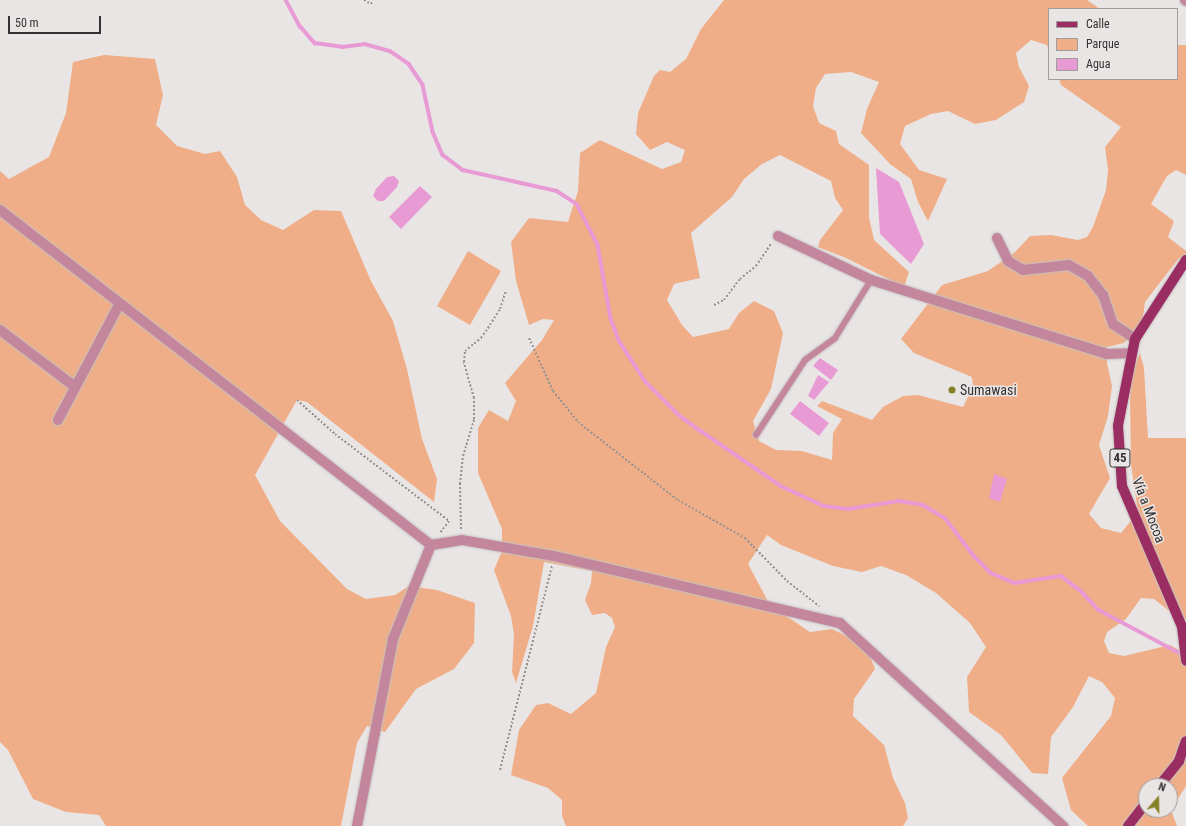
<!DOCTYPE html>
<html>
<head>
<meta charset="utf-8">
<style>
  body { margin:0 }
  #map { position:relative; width:1186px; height:826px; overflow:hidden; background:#eae5e5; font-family:"Roboto Condensed",sans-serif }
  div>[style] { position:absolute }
  .green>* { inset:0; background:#efae87 }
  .water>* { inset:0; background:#e79ad4 }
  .stream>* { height:3.5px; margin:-1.75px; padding:0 1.75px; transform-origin:1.75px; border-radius:1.75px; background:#e79ad4 }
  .path>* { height:2px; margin-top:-1px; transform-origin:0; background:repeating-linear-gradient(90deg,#969292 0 2px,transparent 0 4px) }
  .roads { filter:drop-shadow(0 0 1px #c5c1c1) drop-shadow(0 0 1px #c5c1c1) }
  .lane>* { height:6px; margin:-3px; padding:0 3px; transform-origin:3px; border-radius:3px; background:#c3869d }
  .street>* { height:10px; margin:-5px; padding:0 5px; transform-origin:5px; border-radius:5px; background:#c3869d }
  .primary>* { height:10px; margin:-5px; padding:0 5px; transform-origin:5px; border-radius:5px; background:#9a2d61 }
  .dots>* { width:11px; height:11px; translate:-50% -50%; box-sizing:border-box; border:2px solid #eae5e5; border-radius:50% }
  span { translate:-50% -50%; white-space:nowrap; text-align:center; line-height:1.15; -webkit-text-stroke:3px #eae5e5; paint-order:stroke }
  .shield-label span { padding:1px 3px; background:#eae5e5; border:1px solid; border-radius:3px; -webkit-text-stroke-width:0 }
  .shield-label { font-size:13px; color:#333131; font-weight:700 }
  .poi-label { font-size:14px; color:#333131 }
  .left { translate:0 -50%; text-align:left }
  .street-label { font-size:14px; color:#333131 }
  .legend { position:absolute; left:1048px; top:8px; width:130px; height:72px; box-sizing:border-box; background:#eae5e5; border:1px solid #a19d9d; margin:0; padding:5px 7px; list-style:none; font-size:12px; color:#333131 }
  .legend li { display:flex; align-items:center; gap:8px; height:20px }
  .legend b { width:20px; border:1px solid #a19d9d }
  .north { position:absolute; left:1138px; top:778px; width:40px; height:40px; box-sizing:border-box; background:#eae5e5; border:1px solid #a19d9d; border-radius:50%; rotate:20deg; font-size:11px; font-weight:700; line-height:16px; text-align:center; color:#333131 }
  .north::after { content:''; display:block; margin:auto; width:14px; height:18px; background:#848129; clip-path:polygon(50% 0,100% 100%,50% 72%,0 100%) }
  .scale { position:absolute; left:8px; top:16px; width:93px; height:18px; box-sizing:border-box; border:2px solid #333131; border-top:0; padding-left:5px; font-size:12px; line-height:14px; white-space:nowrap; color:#333131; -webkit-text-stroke:3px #eae5e5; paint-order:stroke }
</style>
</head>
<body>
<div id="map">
  <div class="green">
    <div style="clip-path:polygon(evenodd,724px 0,1087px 0,1100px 9px,1049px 9px,1049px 52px,1047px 45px,1031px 40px,1016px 53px,1019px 67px,1029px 86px,1024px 102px,996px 120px,975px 124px,948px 111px,931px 114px,905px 126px,900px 144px,919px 170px,947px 179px,928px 221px,918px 202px,911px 179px,890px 164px,861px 133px,867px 109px,879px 82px,851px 72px,825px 74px,816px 88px,813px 106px,819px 123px,836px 131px,839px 144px,869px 165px,869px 218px,874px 240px,909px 272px,904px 287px,846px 258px,818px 247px,820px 240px,843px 210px,835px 198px,831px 181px,780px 155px,762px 164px,744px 179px,732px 197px,691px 233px,700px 278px,674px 284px,667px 300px,682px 325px,693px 337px,729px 329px,739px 313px,754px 301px,774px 311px,783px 333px,771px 389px,753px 421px,759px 441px,776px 450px,802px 451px,832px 460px,833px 433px,842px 419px,817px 406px,822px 401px,872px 420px,883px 407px,903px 396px,918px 395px,963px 407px,973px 387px,972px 377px,914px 353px,901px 339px,942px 285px,988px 271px,1015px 252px,1030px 236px,1051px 235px,1078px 240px,1087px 237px,1093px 227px,1106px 190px,1108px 170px,1105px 147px,1121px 127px,1061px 85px,1059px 79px,1177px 79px,1177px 45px,1186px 45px,1186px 175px,1176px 170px,1167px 176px,1151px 204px,1174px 221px,1168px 237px,1186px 251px,1186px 263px,1179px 258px,1145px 302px,1142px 325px,1124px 343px,1107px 347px,1107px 363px,1112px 386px,1108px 416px,1099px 445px,1110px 478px,1089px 514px,1101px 528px,1121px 533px,1138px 512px,1131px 464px,1130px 398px,1132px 371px,1140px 353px,1144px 368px,1148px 438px,1186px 438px,1186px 620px,1168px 610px,1154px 599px,1141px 598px,1126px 619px,1107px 632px,1104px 641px,1109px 653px,1124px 656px,1170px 645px,1186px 654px,1186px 786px,1171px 810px,1177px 826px,1088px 826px,1071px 810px,1062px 778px,1111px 716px,1115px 698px,1102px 682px,1089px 676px,1073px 707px,1051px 737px,1048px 774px,1032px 773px,1001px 735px,969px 712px,967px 677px,986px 647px,970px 623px,936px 593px,906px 575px,881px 566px,862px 572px,833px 566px,781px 545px,767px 535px,748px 564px,770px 605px,810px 632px,832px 629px,857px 641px,870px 656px,875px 669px,854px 699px,853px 716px,884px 745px,893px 778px,905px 803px,908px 818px,903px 826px,566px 826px,562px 816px,562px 800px,548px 788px,511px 775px,519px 730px,536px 705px,548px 703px,571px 714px,596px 693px,606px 647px,615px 627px,612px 618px,605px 613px,592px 615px,585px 600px,591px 583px,592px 571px,544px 562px,533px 626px,516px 683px,512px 672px,514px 635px,511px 616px,494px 570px,502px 551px,502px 529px,478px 473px,478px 428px,489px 410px,508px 421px,516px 401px,505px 383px,542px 340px,554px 320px,543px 319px,529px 325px,516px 281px,511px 242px,529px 218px,568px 222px,578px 191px,580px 153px,600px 140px,662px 169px,681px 162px,685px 150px,667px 142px,650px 150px,636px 134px,638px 113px,654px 76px,660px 70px,670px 72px,686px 59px,701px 29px,724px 0,1146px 786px,1170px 786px,1170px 810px,1146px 810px,1146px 786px)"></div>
    <div style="clip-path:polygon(104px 55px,155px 59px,163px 95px,156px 125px,177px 146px,205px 154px,220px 151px,237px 177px,245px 205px,261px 220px,283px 230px,314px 210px,341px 211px,371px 281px,393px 321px,407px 369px,422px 439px,437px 479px,434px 502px,307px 402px,297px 400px,255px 475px,280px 521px,347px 589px,366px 599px,395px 595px,409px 586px,437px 590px,475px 603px,474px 643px,454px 669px,416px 689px,385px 732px,367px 726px,357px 743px,341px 826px,106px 826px,99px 815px,66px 812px,33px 799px,8px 750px,0 742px,0 171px,9px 179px,49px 157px,66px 113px,73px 62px)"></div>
    <div style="clip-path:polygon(468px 251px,501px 271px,470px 325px,437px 306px)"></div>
  </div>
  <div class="water">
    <div style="clip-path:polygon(876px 168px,899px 182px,924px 244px,911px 264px,880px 234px)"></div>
    <div style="clip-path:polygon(394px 176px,399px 181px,397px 187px,384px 201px,378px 201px,373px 196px,376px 189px,387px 177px)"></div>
    <div style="clip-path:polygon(420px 186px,432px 197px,401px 229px,389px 217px)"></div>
    <div style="clip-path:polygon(820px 358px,838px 370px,831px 380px,813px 366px)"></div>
    <div style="clip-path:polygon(818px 375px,829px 382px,814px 400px,808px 396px)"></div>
    <div style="clip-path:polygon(800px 401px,829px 423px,819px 436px,790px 414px)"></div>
    <div style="clip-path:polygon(994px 474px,1007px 479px,1000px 502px,989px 498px)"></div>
  </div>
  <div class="stream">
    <div style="left:286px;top:0;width:30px;rotate:62deg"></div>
    <div style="left:300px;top:26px;width:23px;rotate:49deg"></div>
    <div style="left:315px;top:43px;width:27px;rotate:8deg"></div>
    <div style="left:342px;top:47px;width:23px;rotate:-7deg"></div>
    <div style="left:365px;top:44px;width:26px;rotate:16deg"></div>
    <div style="left:390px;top:51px;width:23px;rotate:34deg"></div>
    <div style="left:409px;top:64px;width:25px;rotate:56deg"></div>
    <div style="left:423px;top:85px;width:48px;rotate:78deg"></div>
    <div style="left:433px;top:132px;width:25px;rotate:67deg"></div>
    <div style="left:443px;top:155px;width:25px;rotate:37deg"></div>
    <div style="left:463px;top:170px;width:96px;rotate:12.6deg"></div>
    <div style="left:557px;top:191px;width:24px;rotate:33deg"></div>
    <div style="left:577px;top:204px;width:46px;rotate:62.9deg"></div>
    <div style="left:598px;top:245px;width:75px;rotate:80deg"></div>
    <div style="left:611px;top:319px;width:25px;rotate:69deg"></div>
    <div style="left:620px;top:342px;width:46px;rotate:57.3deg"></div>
    <div style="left:645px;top:381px;width:49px;rotate:45deg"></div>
    <div style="left:680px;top:416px;width:26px;rotate:36deg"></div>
    <div style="left:701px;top:431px;width:97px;rotate:34.5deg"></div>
    <div style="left:781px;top:486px;width:47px;rotate:24.9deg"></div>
    <div style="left:824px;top:506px;width:24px;rotate:7deg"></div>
    <div style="left:848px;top:509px;width:52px;rotate:-8.9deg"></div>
    <div style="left:899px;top:501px;width:24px;rotate:9deg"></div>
    <div style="left:923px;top:505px;width:27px;rotate:31deg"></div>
    <div style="left:946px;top:519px;width:46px;rotate:52.9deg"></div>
    <div style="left:974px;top:556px;width:24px;rotate:45deg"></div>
    <div style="left:991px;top:573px;width:25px;rotate:23deg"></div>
    <div style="left:1014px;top:583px;width:48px;rotate:-8.5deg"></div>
    <div style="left:1061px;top:576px;width:26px;rotate:37deg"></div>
    <div style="left:1082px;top:592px;width:25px;rotate:47deg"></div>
    <div style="left:1099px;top:610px;width:95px;rotate:28.2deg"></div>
  </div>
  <div class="path">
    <div style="left:364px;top:0;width:8px;rotate:30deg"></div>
    <div style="left:371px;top:4px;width:4px;rotate:-63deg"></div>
    <div style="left:714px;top:305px;width:11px;rotate:-27deg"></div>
    <div style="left:724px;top:300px;width:26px;rotate:-53deg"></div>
    <div style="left:740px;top:279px;width:21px;rotate:-39deg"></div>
    <div style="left:756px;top:266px;width:27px;rotate:-56deg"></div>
    <div style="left:529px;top:338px;width:58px;rotate:65.6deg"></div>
    <div style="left:553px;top:391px;width:40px;rotate:51deg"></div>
    <div style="left:578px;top:422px;width:127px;rotate:38deg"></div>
    <div style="left:678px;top:500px;width:77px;rotate:29.6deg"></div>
    <div style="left:745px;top:538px;width:60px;rotate:45.7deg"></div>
    <div style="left:787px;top:581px;width:41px;rotate:38deg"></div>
    <div style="left:297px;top:400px;width:51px;rotate:41.8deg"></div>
    <div style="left:335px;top:434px;width:143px;rotate:37.3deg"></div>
    <div style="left:449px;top:521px;width:15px;rotate:127deg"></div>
    <div style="left:461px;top:529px;width:45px;rotate:-91.3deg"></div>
    <div style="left:460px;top:484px;width:28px;rotate:-84deg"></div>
    <div style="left:463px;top:456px;width:39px;rotate:-73deg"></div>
    <div style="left:474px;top:419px;width:21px;rotate:-90deg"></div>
    <div style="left:474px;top:398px;width:37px;rotate:-106deg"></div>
    <div style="left:464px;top:362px;width:11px;rotate:-85deg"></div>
    <div style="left:465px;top:351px;width:21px;rotate:-39deg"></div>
    <div style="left:481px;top:338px;width:16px;rotate:-55deg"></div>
    <div style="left:490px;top:325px;width:19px;rotate:-58deg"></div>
    <div style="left:500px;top:309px;width:20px;rotate:-72deg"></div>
    <div style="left:500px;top:770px;width:211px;rotate:-75.7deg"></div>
  </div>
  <div class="roads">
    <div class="lane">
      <div style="left:756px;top:435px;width:90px;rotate:-56.8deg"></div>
      <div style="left:805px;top:360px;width:37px;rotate:-36deg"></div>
      <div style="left:835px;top:338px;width:68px;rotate:-58.2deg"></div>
    </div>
    <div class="street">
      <div style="left:1185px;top:0;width:1px;rotate:45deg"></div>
      <div style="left:0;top:210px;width:546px;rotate:37.86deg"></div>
      <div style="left:431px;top:545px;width:31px;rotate:-9deg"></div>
      <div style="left:462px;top:540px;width:93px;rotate:9.9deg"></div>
      <div style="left:554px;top:556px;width:294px;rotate:13.2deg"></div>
      <div style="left:840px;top:623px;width:302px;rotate:42.3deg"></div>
      <div style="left:778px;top:236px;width:103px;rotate:25.3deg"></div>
      <div style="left:871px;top:280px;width:247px;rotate:17.4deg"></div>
      <div style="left:1107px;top:354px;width:25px;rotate:-2deg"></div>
      <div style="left:997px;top:238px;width:25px;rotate:64deg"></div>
      <div style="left:1008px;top:261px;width:17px;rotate:31deg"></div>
      <div style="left:1023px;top:270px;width:46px;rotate:-6.2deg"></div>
      <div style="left:1069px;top:265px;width:22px;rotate:30deg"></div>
      <div style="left:1088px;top:276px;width:24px;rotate:52deg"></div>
      <div style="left:1103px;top:295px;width:31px;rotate:71deg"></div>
      <div style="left:1113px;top:324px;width:27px;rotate:34deg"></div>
      <div style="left:0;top:330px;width:94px;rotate:37.2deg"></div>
      <div style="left:58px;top:420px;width:132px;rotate:-62.1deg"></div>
      <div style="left:357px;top:826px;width:190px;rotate:-79.1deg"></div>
      <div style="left:393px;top:639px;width:101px;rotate:-68deg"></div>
    </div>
    <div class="primary">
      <div style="left:1186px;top:260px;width:94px;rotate:122.8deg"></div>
      <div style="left:1135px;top:339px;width:89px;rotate:101.1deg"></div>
      <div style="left:1118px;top:426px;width:60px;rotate:86.2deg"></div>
      <div style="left:1122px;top:486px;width:153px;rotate:66.9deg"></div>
      <div style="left:1182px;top:627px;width:34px;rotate:83deg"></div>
      <div style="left:1159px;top:786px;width:32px;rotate:-51deg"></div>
      <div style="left:1179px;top:761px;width:21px;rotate:-71deg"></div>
      <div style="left:1128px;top:826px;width:29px;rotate:-52deg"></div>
    </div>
  </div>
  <div class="dots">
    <div style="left:952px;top:390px;background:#848129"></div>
  </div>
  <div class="shield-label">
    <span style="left:1120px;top:458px">45</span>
  </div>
  <div class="poi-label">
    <span class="left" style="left:960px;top:390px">Sumawasi</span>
  </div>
  <div class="street-label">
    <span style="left:1149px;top:510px;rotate:69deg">Vía a Mocoa</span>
  </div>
  <ul class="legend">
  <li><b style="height:5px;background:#9a2d61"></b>Calle</li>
  <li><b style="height:11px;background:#efae87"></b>Parque</li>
  <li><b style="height:11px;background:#e79ad4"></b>Agua</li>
  </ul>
  <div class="north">N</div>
  <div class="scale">50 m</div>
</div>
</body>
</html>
